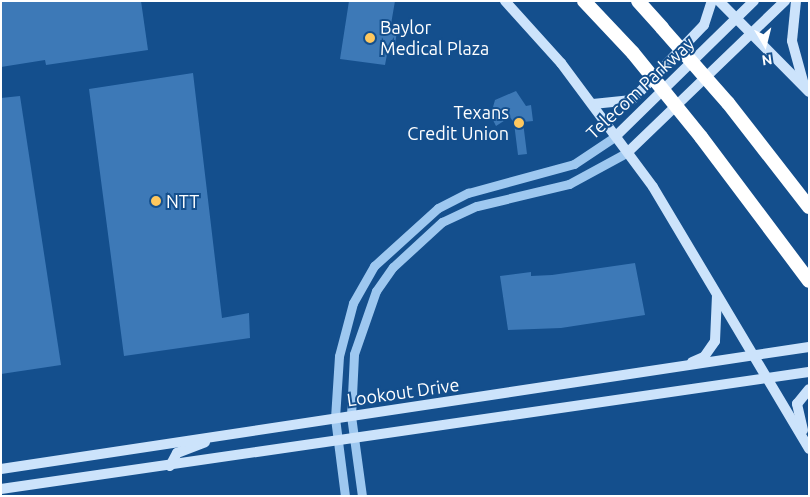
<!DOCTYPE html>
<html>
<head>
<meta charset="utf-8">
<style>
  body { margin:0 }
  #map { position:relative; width:810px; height:497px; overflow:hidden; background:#144f8d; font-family:Ubuntu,sans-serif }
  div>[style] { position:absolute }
  .building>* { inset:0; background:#3d79b7 }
  .tertiary>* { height:9px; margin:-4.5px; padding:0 4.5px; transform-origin:4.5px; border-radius:4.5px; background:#9ec8f0 }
  .secondary>* { height:10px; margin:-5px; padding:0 5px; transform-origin:5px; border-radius:5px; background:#cce3fb }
  .motorway>* { height:14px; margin:-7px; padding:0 7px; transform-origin:7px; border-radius:7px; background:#fff }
  .motorway-bridge>* { height:14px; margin:-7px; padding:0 7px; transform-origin:7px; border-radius:7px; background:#fff }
  .dots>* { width:14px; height:14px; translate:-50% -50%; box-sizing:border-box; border:2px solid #144f8d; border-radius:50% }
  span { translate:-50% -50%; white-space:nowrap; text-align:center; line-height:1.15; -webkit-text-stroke:4px #144f8d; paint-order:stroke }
  .poi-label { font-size:18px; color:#fff }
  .left { translate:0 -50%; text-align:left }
  .right { translate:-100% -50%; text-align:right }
  .street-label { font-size:18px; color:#fff }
  .frame { position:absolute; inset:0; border:2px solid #fff; pointer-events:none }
  .north { position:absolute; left:740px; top:20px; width:50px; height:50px; -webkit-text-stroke:4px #144f8d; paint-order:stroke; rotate:172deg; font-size:14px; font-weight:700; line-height:20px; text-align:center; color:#fff }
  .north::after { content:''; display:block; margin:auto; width:18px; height:22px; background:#fff; clip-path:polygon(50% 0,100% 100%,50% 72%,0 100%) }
</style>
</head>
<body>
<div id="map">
  <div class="building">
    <div style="clip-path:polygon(1px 1px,141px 1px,148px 50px,46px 65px,45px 60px,1px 67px)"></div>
    <div style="clip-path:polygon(349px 1px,395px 1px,390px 30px,397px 31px,395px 45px,389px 44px,385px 65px,340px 59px)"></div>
    <div style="clip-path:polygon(193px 73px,222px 318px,249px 313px,250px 338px,124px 356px,89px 89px)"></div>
    <div style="clip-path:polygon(516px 91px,526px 106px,531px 105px,533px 121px,523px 122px,527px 154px,518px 155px,514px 123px,510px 117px,496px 126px,490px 114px,501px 111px,493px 107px,495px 100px)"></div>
    <div style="clip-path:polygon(20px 96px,61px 365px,1px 374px,1px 98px)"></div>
    <div style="clip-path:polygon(635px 263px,645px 315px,561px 328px,508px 330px,500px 276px,531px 272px,531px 276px,552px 275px)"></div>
  </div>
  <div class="tertiary">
    <div style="left:345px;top:496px;width:79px;rotate:-97.3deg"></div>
    <div style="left:335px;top:418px;width:62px;rotate:-86.3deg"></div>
    <div style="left:339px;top:356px;width:55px;rotate:-75.2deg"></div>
    <div style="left:353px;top:303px;width:43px;rotate:-60.4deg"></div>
    <div style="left:374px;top:266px;width:86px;rotate:-42.2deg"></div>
    <div style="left:438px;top:208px;width:34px;rotate:-27deg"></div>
    <div style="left:468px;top:193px;width:110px;rotate:-15.3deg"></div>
    <div style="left:574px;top:164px;width:50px;rotate:-33.7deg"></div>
    <div style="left:362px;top:496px;width:81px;rotate:-97.8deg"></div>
    <div style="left:351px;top:416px;width:62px;rotate:-87.2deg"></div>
    <div style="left:354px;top:354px;width:67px;rotate:-70.8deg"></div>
    <div style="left:376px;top:291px;width:29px;rotate:-55deg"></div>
    <div style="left:393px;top:267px;width:67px;rotate:-42.6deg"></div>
    <div style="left:442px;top:222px;width:38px;rotate:-25deg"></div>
    <div style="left:477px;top:206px;width:95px;rotate:-13.4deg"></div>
    <div style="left:569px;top:184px;width:67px;rotate:-28.5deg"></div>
  </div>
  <div class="secondary">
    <div style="left:505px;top:1px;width:84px;rotate:47.9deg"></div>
    <div style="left:561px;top:63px;width:154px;rotate:53.4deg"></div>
    <div style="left:653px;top:187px;width:305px;rotate:59.2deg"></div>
    <div style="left:719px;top:1px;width:128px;rotate:45.3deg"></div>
    <div style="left:796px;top:1px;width:40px;rotate:95.7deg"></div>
    <div style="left:792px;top:41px;width:46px;rotate:74.7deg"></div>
    <div style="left:593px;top:104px;width:39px;rotate:-6deg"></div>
    <div style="left:632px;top:100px;width:104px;rotate:-46.2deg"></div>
    <div style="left:704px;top:25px;width:25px;rotate:-72deg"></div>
    <div style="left:616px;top:136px;width:193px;rotate:-44.4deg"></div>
    <div style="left:628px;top:152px;width:218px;rotate:-43.9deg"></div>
    <div style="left:692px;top:362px;width:13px;rotate:-23deg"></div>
    <div style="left:704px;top:357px;width:19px;rotate:-55deg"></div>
    <div style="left:715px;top:341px;width:45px;rotate:-87.5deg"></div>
    <div style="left:803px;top:430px;width:27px;rotate:-103deg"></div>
    <div style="left:797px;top:404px;width:19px;rotate:-51deg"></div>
    <div style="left:170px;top:466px;width:15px;rotate:-62deg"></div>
    <div style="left:177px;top:453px;width:30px;rotate:-21deg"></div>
    <div style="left:1px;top:469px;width:817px;rotate:-8.59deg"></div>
    <div style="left:1px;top:489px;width:816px;rotate:-8.24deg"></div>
  </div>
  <div class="motorway">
    <div style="left:584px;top:1px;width:71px;rotate:46.7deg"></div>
    <div style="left:638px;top:1px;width:36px;rotate:48deg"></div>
    <div style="left:728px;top:103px;width:132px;rotate:52.1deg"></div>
    <div style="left:701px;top:137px;width:180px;rotate:53.1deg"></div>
  </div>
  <div class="motorway-bridge">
    <div style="left:662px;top:28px;width:100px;rotate:48.7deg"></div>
    <div style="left:633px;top:53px;width:108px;rotate:51deg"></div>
  </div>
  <div class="dots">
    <div style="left:370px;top:38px;background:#ffc85e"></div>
    <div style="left:519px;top:123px;background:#ffc85e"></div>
    <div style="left:156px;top:201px;background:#ffc85e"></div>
  </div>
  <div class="poi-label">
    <span class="left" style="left:380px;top:38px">Baylor<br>Medical Plaza</span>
    <span class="right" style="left:509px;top:123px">Texans<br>Credit Union</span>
    <span class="left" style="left:166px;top:201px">NTT</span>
  </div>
  <div class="street-label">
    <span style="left:640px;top:88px;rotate:-43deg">Telecom Parkway</span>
    <span style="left:403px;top:392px;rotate:-8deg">Lookout Drive</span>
  </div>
  <div class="frame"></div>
  <div class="north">N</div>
</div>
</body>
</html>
